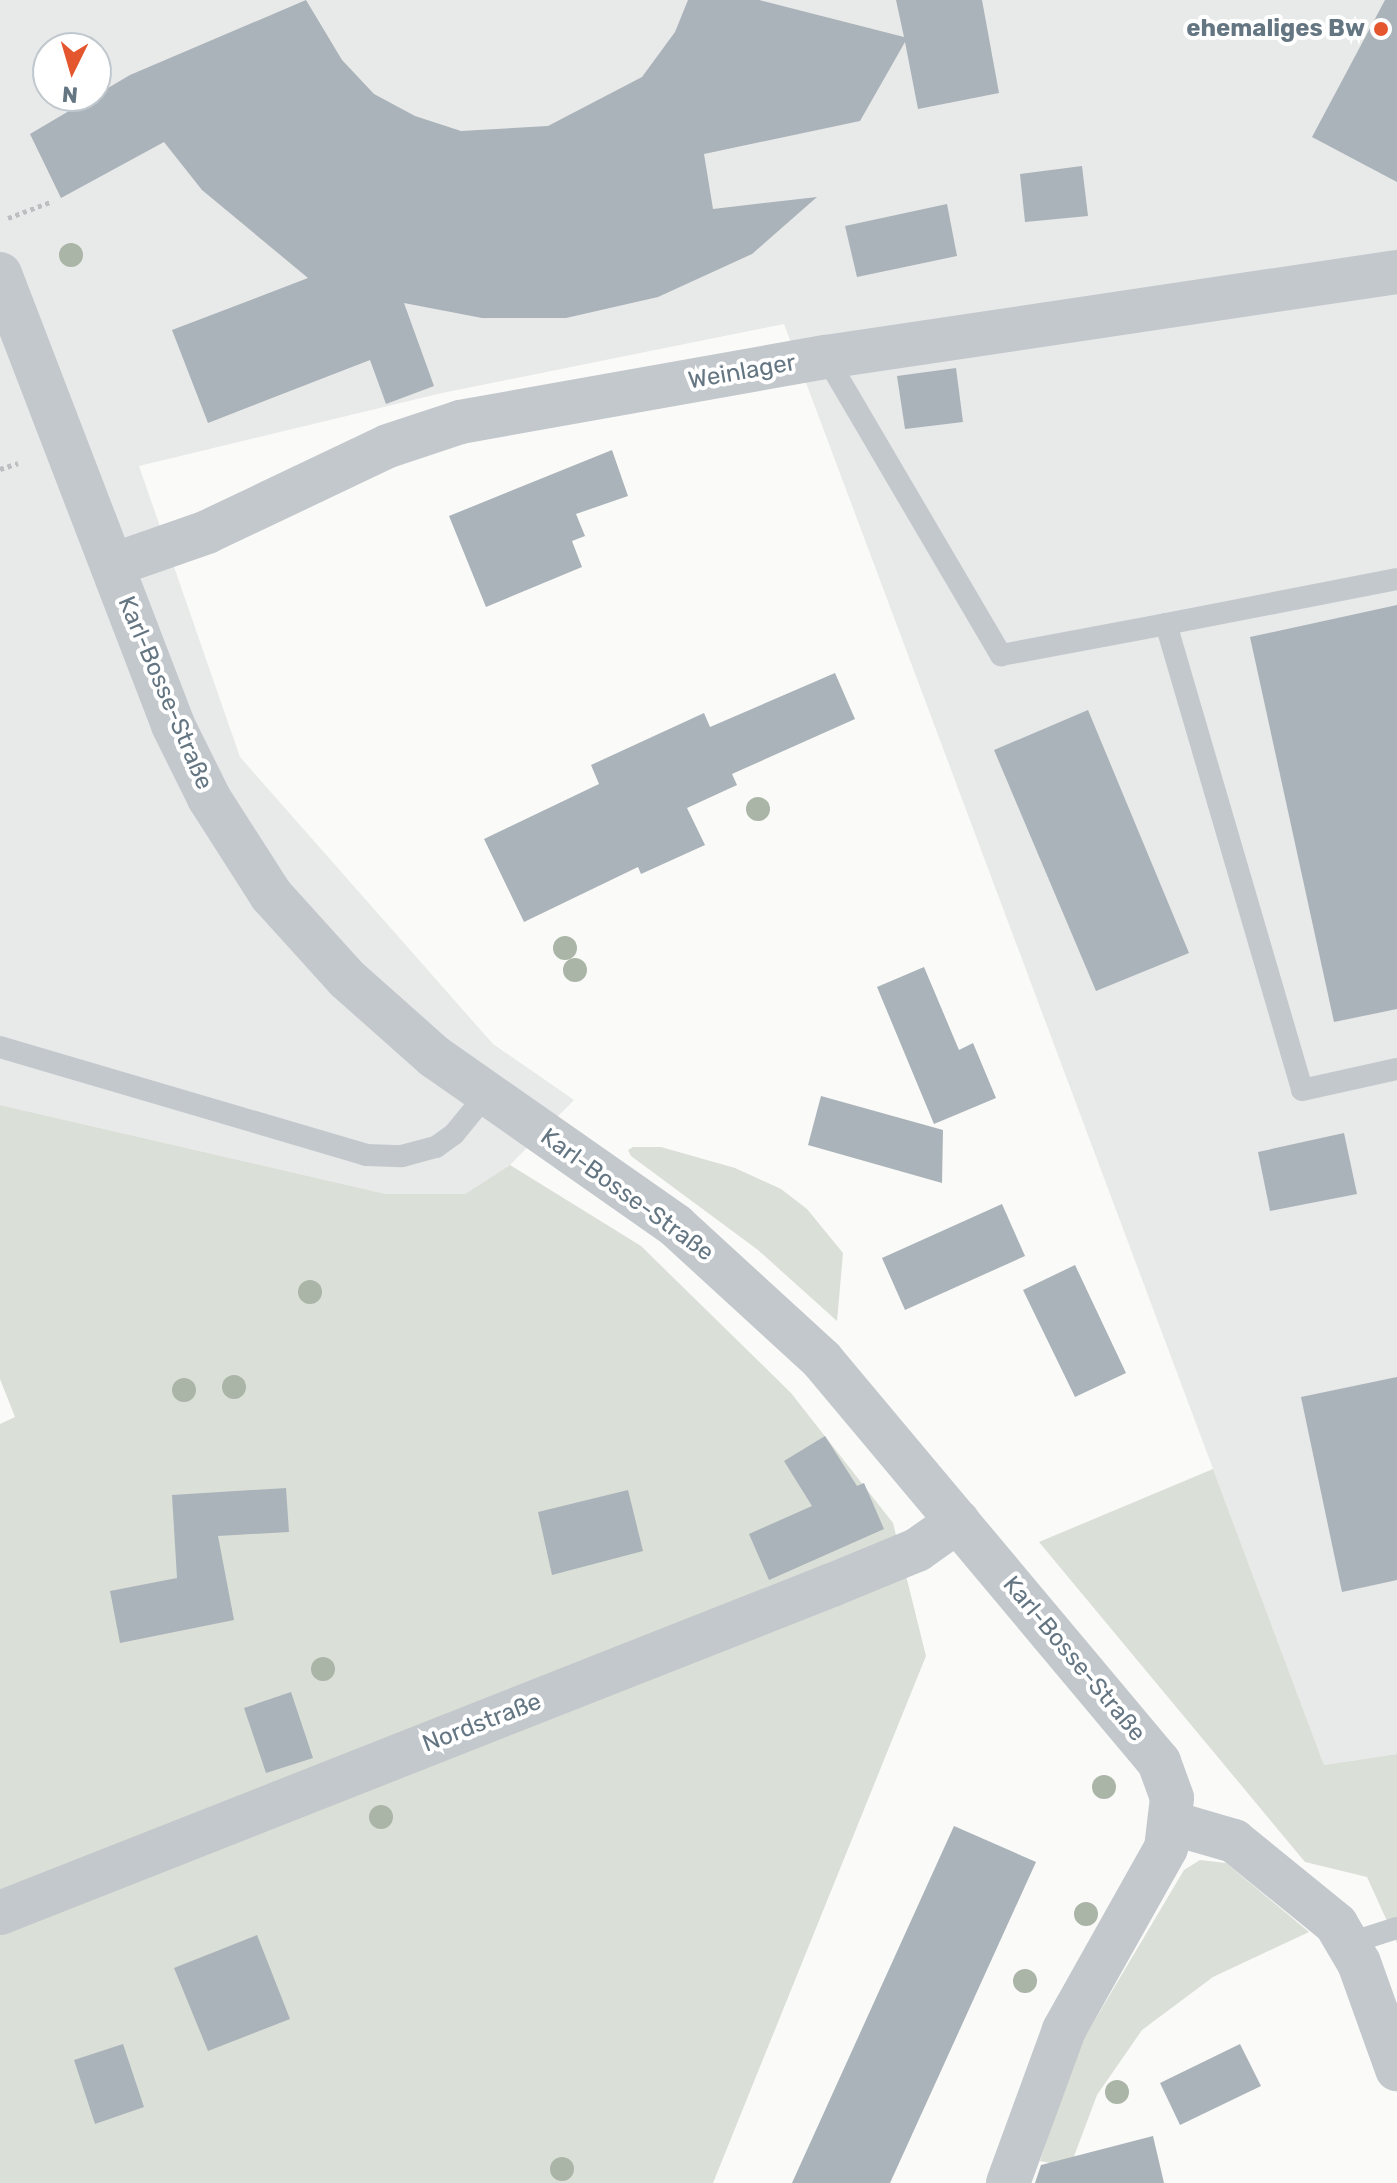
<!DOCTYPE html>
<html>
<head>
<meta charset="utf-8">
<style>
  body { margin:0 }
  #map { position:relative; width:1397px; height:2183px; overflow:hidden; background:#fafaf8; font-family:Rubik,sans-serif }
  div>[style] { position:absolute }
  .built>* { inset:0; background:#e8e9e9 }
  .green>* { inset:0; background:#dadfd7 }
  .building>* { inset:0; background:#aab3b9 }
  .path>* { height:5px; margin-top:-2.5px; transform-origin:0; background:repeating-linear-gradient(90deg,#bbbfc2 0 4px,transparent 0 8px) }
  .lane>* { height:22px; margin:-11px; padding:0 11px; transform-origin:11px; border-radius:11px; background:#c3c8cc }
  .street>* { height:44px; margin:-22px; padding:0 22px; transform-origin:22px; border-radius:22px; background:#c3c8cc }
  .trees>* { width:24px; height:24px; margin:-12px; border-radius:50%; background:#aab4a7 }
  .dots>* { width:22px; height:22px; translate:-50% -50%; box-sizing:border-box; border:4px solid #fff; border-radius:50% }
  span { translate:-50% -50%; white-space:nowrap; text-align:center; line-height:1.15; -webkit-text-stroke:8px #fff; paint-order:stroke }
  .poi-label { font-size:24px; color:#657683; font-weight:700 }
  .right { translate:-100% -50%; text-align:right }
  .street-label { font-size:24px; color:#657683 }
  .north { position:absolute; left:32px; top:32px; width:80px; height:80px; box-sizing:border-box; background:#fff; border:2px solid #c1c8cd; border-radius:50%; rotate:185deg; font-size:22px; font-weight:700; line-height:32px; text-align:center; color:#657683 }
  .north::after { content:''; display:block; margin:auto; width:28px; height:36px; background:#e4572e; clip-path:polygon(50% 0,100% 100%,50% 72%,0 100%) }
</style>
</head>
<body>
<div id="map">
  <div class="built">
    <div style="clip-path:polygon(evenodd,0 0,1397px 0,1397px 1754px,1324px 1765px,784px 324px,442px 393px,139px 466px,240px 757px,493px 1044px,574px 1100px,510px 1165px,465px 1194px,386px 1194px,0 1105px,0 0,48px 48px,96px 48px,96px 96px,48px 96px,48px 48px)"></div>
  </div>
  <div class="green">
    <div style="clip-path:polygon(0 1105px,386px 1194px,465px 1194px,510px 1165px,641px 1246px,791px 1393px,893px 1523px,926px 1656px,713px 2183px,0 2183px,0 1424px,15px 1417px,0 1379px)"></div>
    <div style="clip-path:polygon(633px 1147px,661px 1147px,735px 1168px,781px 1189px,807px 1209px,843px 1253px,837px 1321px,758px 1250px,631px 1156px,628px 1150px)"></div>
    <div style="clip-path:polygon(1213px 1469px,1324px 1765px,1397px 1754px,1397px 1943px,1367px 1877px,1305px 1862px,1039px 1542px)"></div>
    <div style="clip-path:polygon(1200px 1860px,1226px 1863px,1309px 1932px,1213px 1977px,1142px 2030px,1097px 2095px,1070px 2167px,1040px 2161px,1074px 2055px,1184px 1870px)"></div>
  </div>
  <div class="building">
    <div style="clip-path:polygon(306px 0,342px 60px,374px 94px,415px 116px,461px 131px,548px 126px,642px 77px,675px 32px,688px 0,759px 0,904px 37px,896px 0,982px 0,999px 93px,918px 109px,905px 42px,860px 121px,704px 154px,713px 209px,817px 197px,752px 254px,658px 297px,566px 318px,482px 318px,404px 303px,434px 386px,386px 404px,370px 360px,208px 423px,172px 330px,308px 278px,202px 190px,164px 142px,61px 198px,30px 134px,130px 75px)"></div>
    <div style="clip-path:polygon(1385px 0,1397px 0,1397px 182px,1312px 137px)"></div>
    <div style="clip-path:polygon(1082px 166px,1088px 216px,1025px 222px,1020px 174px)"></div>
    <div style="clip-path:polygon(947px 204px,957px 256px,857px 277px,845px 226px)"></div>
    <div style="clip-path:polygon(956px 368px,963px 422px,905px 429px,897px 376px)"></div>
    <div style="clip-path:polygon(612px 450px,628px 496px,576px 514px,585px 536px,572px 541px,582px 567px,486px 607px,449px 516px)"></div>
    <div style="clip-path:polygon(1397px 605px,1397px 1009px,1334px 1022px,1250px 637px)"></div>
    <div style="clip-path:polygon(835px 673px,855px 719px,732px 774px,737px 785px,687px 808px,705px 845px,641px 874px,638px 867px,524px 922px,484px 839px,599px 784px,591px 765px,704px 713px,710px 727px)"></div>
    <div style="clip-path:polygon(1088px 710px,1189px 953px,1096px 991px,994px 750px)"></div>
    <div style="clip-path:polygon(924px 967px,959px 1050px,973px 1043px,996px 1098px,934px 1124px,877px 987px)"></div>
    <div style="clip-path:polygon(821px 1096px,943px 1130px,942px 1183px,808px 1145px)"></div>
    <div style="clip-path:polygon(1344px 1133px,1357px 1194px,1270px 1211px,1258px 1152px)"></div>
    <div style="clip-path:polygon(1002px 1204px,1025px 1256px,905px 1310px,882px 1258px)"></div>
    <div style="clip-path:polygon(1075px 1265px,1126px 1373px,1075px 1397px,1023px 1290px)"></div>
    <div style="clip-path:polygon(1397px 1377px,1397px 1580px,1342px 1592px,1301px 1397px)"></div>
    <div style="clip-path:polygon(825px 1436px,857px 1486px,864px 1483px,884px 1529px,769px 1580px,749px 1534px,812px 1506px,784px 1461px)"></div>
    <div style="clip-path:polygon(286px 1488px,289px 1532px,218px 1536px,234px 1620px,120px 1643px,110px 1591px,177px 1578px,172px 1495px)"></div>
    <div style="clip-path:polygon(628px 1490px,643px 1551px,552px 1575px,538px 1512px)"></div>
    <div style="clip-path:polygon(291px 1692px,313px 1758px,266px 1773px,244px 1708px)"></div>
    <div style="clip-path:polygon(954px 1826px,1036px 1862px,890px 2183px,792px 2183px)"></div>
    <div style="clip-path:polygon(257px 1935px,290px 2019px,208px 2051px,174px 1968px)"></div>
    <div style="clip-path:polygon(123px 2044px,144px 2107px,95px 2124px,74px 2060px)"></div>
    <div style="clip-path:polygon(1240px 2044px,1261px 2086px,1180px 2125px,1160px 2083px)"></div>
    <div style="clip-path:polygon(1153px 2136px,1164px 2183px,1035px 2183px,1041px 2165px)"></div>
  </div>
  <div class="path">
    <div style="left:8px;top:218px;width:48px;rotate:-20.7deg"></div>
    <div style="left:0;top:469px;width:19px;rotate:-18deg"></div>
  </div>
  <div class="lane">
    <div style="left:826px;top:357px;width:346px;rotate:59.6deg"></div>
    <div style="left:1001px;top:655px;width:168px;rotate:-10.6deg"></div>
    <div style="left:1166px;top:624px;width:485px;rotate:73.7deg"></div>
    <div style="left:1302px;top:1090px;width:97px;rotate:-12.5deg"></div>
    <div style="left:1166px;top:624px;width:235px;rotate:-11deg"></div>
    <div style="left:0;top:1047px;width:382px;rotate:16.4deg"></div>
    <div style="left:366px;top:1155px;width:36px;rotate:2deg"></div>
    <div style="left:402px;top:1156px;width:35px;rotate:-15deg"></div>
    <div style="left:436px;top:1147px;width:22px;rotate:-36deg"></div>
    <div style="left:454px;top:1134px;width:50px;rotate:-50.6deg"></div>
    <div style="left:1350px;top:1943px;width:49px;rotate:-17.7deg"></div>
  </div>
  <div class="street">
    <div style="left:0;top:274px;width:483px;rotate:69deg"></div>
    <div style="left:173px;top:725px;width:81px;rotate:63.7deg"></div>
    <div style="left:209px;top:798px;width:115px;rotate:57.4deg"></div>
    <div style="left:271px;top:895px;width:113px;rotate:47.9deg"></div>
    <div style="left:347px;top:979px;width:118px;rotate:41.6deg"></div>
    <div style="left:435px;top:1057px;width:294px;rotate:35deg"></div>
    <div style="left:676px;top:1226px;width:198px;rotate:42.5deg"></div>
    <div style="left:822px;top:1360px;width:525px;rotate:50.03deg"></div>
    <div style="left:1159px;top:1762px;width:38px;rotate:70deg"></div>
    <div style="left:1172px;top:1798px;width:50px;rotate:96.8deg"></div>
    <div style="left:1166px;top:1848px;width:209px;rotate:119.3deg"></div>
    <div style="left:1064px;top:2030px;width:163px;rotate:110.1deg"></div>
    <div style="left:113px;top:565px;width:100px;rotate:-19.3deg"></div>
    <div style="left:207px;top:532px;width:200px;rotate:-25.4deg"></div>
    <div style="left:388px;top:446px;width:76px;rotate:-18.4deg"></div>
    <div style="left:460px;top:422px;width:372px;rotate:-10.1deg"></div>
    <div style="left:826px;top:357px;width:577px;rotate:-8.47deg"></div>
    <div style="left:1172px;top:1823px;width:65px;rotate:16.2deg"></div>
    <div style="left:1234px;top:1841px;width:132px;rotate:39.1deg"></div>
    <div style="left:1336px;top:1924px;width:45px;rotate:59.5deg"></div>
    <div style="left:1359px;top:1963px;width:113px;rotate:70.3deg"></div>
    <div style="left:0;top:1913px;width:894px;rotate:-21.52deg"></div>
    <div style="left:832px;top:1585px;width:92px;rotate:-22.4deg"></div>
    <div style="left:917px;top:1550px;width:50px;rotate:-35.3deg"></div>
  </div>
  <div class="trees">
    <div style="left:71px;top:255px"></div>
    <div style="left:758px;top:809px"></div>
    <div style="left:565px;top:948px"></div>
    <div style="left:575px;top:970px"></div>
    <div style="left:310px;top:1292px"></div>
    <div style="left:234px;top:1387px"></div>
    <div style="left:184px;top:1390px"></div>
    <div style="left:323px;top:1669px"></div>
    <div style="left:1104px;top:1787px"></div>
    <div style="left:381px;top:1817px"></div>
    <div style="left:1086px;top:1914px"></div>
    <div style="left:1025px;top:1981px"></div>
    <div style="left:1117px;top:2092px"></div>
    <div style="left:562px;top:2169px"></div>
  </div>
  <div class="dots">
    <div style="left:1381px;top:29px;background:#e4572e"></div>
  </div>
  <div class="poi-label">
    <span class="right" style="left:1365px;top:29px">ehemaliges Bw</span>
  </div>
  <div class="street-label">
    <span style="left:742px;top:372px;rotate:-10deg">Weinlager</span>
    <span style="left:165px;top:693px;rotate:67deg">Karl-Bosse-Straße</span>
    <span style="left:627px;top:1195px;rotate:36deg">Karl-Bosse-Straße</span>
    <span style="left:1074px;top:1659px;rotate:50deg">Karl-Bosse-Straße</span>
    <span style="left:482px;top:1723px;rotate:-21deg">Nordstraße</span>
  </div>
  <div class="north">N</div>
</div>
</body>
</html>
